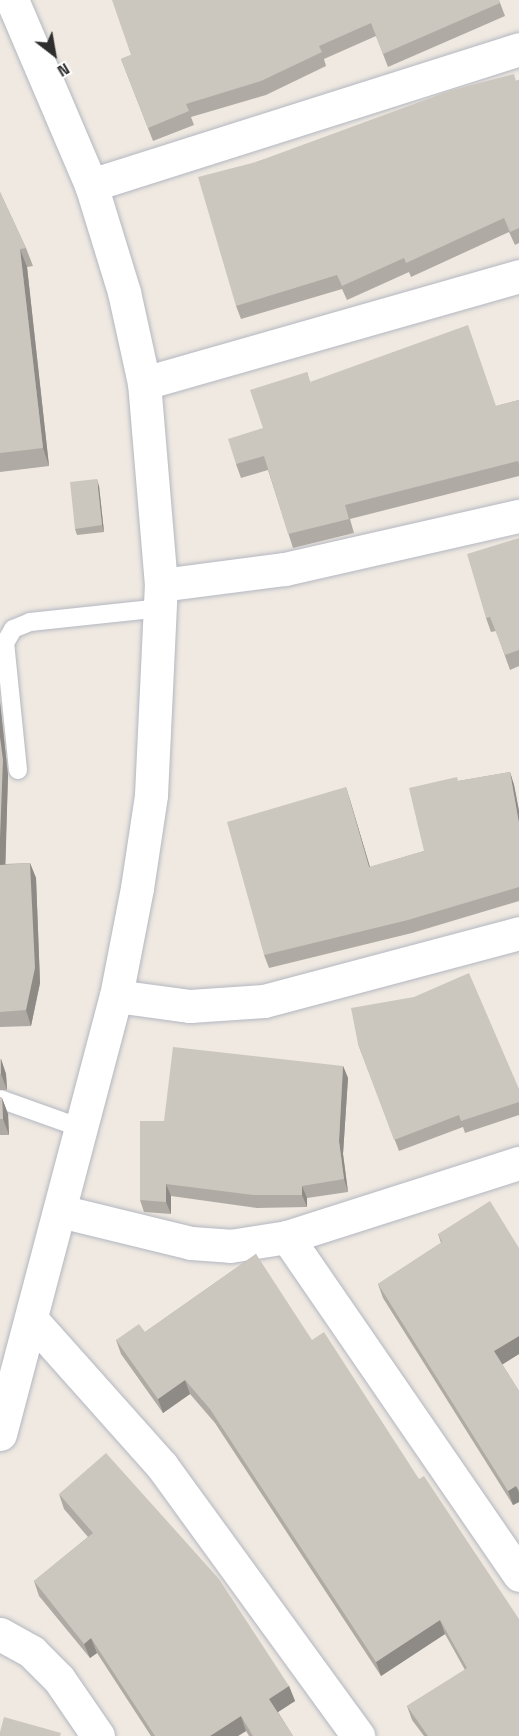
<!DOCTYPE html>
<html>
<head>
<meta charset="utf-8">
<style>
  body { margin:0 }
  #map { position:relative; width:519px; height:1736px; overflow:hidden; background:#efe9e1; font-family:"Space Grotesk",sans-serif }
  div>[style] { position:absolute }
  .roads { filter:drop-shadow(0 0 2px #b4b7c1) drop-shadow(0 0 2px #b4b7c1) }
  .lane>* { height:18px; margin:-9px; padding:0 9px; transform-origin:9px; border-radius:9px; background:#fff }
  .street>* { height:33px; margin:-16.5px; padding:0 16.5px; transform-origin:16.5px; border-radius:16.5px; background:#fff }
  .secondary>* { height:33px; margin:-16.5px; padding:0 16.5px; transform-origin:16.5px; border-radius:16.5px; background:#fff }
  .wall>* { inset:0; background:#afaba4 }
  .shaded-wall>* { inset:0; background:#8e8b86 }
  .building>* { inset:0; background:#cbc7bf }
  span { translate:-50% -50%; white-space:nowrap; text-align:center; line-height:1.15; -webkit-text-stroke:4.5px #fff; paint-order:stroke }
  .north { position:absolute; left:24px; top:24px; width:60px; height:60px; -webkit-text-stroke:4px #fff; paint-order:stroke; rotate:149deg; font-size:16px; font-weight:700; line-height:24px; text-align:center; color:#2e2e2e }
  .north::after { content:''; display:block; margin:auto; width:21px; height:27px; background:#2e2e2e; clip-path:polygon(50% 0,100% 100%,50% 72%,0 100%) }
</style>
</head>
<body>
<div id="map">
  <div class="roads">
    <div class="lane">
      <div style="left:18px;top:770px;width:128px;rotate:-95.8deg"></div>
      <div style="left:5px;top:643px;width:16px;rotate:-60deg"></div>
      <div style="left:13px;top:629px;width:18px;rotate:-22deg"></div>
      <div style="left:30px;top:622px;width:132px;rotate:-6.1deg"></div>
      <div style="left:0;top:1099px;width:86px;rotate:19.7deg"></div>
    </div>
    <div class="street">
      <div style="left:91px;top:185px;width:449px;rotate:-17.6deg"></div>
      <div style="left:144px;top:383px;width:390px;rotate:-15.9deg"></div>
      <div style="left:161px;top:585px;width:125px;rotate:-7.4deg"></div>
      <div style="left:285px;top:569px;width:240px;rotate:-12.8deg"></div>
      <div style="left:116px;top:996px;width:75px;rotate:7.7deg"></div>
      <div style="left:190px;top:1006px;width:74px;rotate:-3.9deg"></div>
      <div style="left:264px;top:1001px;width:264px;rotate:-14.9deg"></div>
      <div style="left:60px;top:1211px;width:135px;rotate:13.7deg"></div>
      <div style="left:191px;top:1243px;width:39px;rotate:4deg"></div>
      <div style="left:230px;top:1246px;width:58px;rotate:-9deg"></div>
      <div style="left:287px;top:1237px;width:244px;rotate:-17.7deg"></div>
      <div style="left:287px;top:1237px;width:410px;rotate:55.5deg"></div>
      <div style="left:31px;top:1319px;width:197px;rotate:48.3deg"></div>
      <div style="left:162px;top:1466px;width:334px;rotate:54deg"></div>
      <div style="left:0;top:1634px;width:37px;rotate:29deg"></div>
      <div style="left:32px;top:1652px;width:38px;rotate:45deg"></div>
      <div style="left:59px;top:1679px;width:69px;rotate:55.6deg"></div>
    </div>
    <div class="secondary">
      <div style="left:0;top:1434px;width:453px;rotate:-75.2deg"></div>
      <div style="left:116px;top:996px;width:110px;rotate:-79deg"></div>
      <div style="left:137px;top:888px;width:94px;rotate:-81.4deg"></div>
      <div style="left:151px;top:795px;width:210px;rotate:-87.3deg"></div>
      <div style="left:161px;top:585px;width:203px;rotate:-94.8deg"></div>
      <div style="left:144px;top:383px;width:93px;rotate:-102.4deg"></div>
      <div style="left:124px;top:292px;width:112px;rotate:-107.1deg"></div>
      <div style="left:91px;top:185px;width:201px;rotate:-113.1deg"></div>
    </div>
  </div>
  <div class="wall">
    <div style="clip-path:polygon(499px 0,505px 16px,388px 67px,376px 36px,324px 59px,326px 66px,266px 95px,191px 117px,194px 125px,153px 141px,121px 59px,131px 55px)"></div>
    <div style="clip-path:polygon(519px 80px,519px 243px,515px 245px,509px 232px,411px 277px,409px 272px,347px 300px,342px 289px,241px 319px,236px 306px,256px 162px)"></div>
    <div style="clip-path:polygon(0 192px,26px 248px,33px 266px,27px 267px,49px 466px,0 472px)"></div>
    <div style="clip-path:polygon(307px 372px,310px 382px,496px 406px,519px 400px,519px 476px,350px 519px,354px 533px,293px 548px,268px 470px,241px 478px,236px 464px)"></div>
    <div style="clip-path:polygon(99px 486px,104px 532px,77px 535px,75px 529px)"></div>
    <div style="clip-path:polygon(519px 538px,519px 666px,510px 670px,496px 631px,491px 632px,486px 618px)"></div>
    <div style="clip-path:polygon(0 702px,8px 775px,5px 864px,30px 863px,36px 878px,40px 983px,31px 1026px,0 1027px)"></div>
    <div style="clip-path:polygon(510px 772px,514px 785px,519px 811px,519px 901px,412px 933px,269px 968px,264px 955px,346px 787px,350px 800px,370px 867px,424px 851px,458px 781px)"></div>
    <div style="clip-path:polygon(358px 1044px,519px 1089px,519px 1115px,465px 1133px,463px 1127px,399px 1151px)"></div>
    <div style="clip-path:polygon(0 1059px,1px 1059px,6px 1074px,7px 1090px,0 1090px)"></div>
    <div style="clip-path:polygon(343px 1066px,348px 1078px,343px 1154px,348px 1192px,307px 1198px,307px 1207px,257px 1208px,171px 1196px,171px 1214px,144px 1212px,140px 1200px,164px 1121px)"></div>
    <div style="clip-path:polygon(0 1097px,2px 1098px,8px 1114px,9px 1135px,0 1135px)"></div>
    <div style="clip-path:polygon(438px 1234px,519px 1248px,519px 1354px,502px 1364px,519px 1391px,519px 1502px,513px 1505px,383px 1298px,378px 1284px,441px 1243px)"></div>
    <div style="clip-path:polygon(256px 1254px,519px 1736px,424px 1736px,412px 1720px,407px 1706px,465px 1670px,445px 1634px,381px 1676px,215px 1423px,190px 1394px,163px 1413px,121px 1354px,116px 1340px,145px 1332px)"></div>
    <div style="clip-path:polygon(59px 1494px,289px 1686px,295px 1701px,278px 1712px,293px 1736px,249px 1736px,246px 1731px,238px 1736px,151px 1736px,97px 1653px,90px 1658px,39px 1596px,34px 1581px,88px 1537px,64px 1509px)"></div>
  </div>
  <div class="shaded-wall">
    <div style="clip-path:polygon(20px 249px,27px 267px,49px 466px,43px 448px)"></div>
    <div style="clip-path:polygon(97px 479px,99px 486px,104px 532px,102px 525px)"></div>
    <div style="clip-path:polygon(0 702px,8px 775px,5px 880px,0 867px)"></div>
    <div style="clip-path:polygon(510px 772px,514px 785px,519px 811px,519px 824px)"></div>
    <div style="clip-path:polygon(346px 787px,350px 800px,374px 881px,369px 867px)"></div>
    <div style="clip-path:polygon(30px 863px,36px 878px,40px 983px,31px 1026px,26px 1010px)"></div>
    <div style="clip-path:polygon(1px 1059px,6px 1074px,7px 1090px,1px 1074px)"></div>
    <div style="clip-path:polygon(343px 1066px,348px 1078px,343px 1154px,348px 1192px,344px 1179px,339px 1141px)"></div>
    <div style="clip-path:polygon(2px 1098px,8px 1114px,9px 1135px,3px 1119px)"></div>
    <div style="clip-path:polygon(166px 1184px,171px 1196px,171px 1214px,166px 1202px)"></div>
    <div style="clip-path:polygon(302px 1186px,307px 1198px,307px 1207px,302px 1195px)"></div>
    <div style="clip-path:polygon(519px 1336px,519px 1354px,500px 1366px,494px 1351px)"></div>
    <div style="clip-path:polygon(185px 1380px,190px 1394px,163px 1413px,158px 1399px)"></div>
    <div style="clip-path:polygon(516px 1486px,519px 1493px,519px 1502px,513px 1505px,508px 1491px)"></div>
    <div style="clip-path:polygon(440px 1620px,445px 1634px,381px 1676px,376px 1662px)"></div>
    <div style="clip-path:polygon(91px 1638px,97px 1653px,90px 1658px,84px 1644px)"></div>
    <div style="clip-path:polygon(289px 1686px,295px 1701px,275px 1714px,269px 1699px)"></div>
    <div style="clip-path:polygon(241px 1716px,246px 1731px,238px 1736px,210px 1736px)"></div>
  </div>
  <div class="building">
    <div style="clip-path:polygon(112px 0,499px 0,500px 3px,383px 54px,371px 23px,319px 46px,322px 52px,261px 81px,186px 104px,189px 111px,148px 128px,121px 59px,131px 55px)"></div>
    <div style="clip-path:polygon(514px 74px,516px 81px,519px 80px,519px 228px,510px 232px,504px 218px,406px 263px,404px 258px,342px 286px,337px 275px,236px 306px,198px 177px,256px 162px,452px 90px)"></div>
    <div style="clip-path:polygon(0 192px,26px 248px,20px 249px,43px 448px,0 453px)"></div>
    <div style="clip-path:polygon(468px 325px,496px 406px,519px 400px,519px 464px,518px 461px,345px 505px,349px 519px,288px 534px,264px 456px,236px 464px,228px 439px,263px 428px,250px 390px,307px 372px,310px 382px)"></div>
    <div style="clip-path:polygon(97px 479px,102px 525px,75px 529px,70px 482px)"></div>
    <div style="clip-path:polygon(519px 538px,519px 650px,505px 655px,490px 617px,486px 618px,467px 554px)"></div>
    <div style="clip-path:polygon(0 737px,3px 760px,0 838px)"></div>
    <div style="clip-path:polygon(510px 772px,519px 823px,519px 887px,408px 920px,264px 955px,227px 822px,346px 787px,369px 867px,424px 851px,409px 788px,457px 777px,458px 781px)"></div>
    <div style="clip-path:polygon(30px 863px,35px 968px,26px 1010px,0 1012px,0 865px)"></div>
    <div style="clip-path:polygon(469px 973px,519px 1089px,519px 1102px,461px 1121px,459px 1115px,394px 1140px,358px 1044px,351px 1008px,414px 997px)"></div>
    <div style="clip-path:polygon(173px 1047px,343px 1066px,339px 1141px,344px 1179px,302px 1186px,302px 1195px,253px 1195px,166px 1184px,166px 1202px,140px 1200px,140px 1121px,164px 1121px)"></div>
    <div style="clip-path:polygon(0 1059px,1px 1059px,1px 1074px,0 1074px)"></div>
    <div style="clip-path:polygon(0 1097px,2px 1098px,3px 1119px,0 1119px)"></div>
    <div style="clip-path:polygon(490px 1201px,519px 1248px,519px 1336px,494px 1351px,519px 1391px,519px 1490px,516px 1486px,508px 1491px,378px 1284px,442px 1242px,438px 1234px)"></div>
    <div style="clip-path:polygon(256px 1254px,312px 1340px,324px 1332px,419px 1479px,424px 1476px,519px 1619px,519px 1736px,428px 1736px,407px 1706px,467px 1668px,440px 1620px,376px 1662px,210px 1409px,185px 1380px,158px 1399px,116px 1340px,139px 1324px,145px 1332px)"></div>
    <div style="clip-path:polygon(106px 1453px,219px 1579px,289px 1686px,269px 1699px,293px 1736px,253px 1736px,241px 1716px,210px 1736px,155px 1736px,91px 1638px,84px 1644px,34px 1581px,93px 1533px,59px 1494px)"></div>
    <div style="clip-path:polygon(4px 1717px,61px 1733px,60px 1736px,0 1736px,0 1732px)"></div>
  </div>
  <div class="north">N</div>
</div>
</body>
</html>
